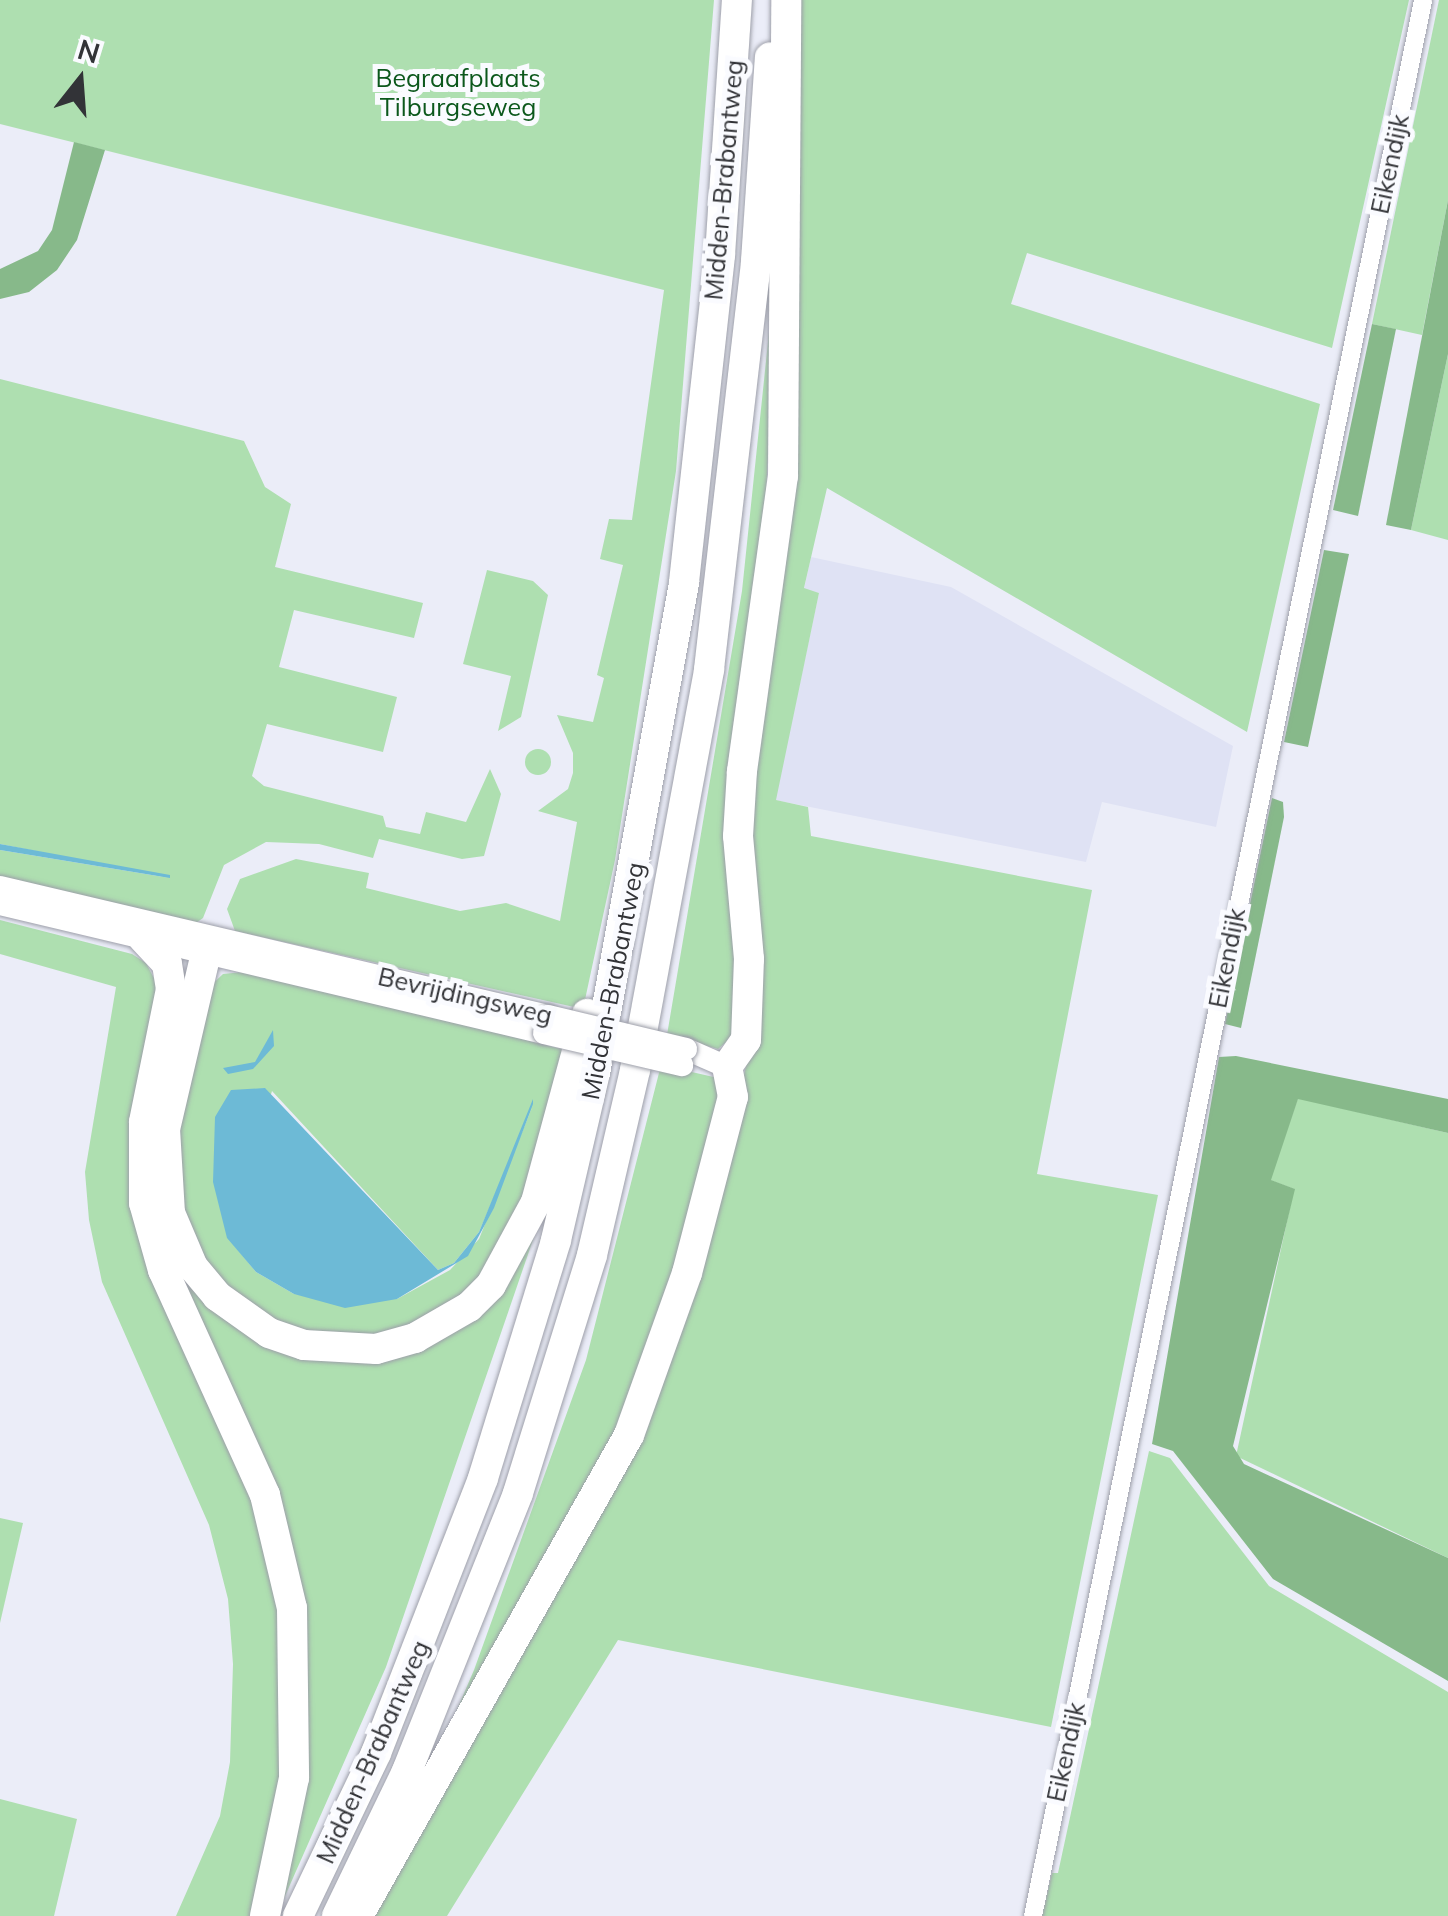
<!DOCTYPE html>
<html>
<head>
<meta charset="utf-8">
<style>
  body { margin:0 }
  #map { position:relative; width:1448px; height:1916px; overflow:hidden; background:#ebedf8; font-family:Mulish,sans-serif }
  div>[style] { position:absolute }
  .built>* { inset:0; background:#dfe2f4 }
  .green>* { inset:0; background:#aedfb0 }
  .round { border-radius:50% }
  .forest>* { inset:0; background:#87b98a }
  .water>* { inset:0; background:#6dbad6 }
  .roads { filter:drop-shadow(0 0 2px #9d9fa9) drop-shadow(0 0 2px #9d9fa9) }
  .street>* { height:18px; margin:-9px; padding:0 9px; transform-origin:9px; border-radius:9px; background:#fff }
  .secondary>* { height:22px; margin:-11px; padding:0 11px; transform-origin:11px; border-radius:11px; background:#fff }
  .highway>* { height:30px; margin:-15px; padding:0 15px; transform-origin:15px; border-radius:15px; background:#fff }
  .bridges { filter:drop-shadow(0 0 2px #9d9fa9) drop-shadow(0 0 2px #9d9fa9) }
  .secondary-bridge>* { height:22px; margin:-11px; padding:0 11px; transform-origin:11px; border-radius:11px; background:#fff }
  span { translate:-50% -50%; white-space:nowrap; text-align:center; line-height:1.15; -webkit-text-stroke:10px #fafbff; paint-order:stroke }
  .park-label { font-size:25px; color:#0c581c }
  .street-label { font-size:25px; color:#323337 }
  .north { position:absolute; left:30px; top:30px; width:100px; height:100px; -webkit-text-stroke:8px #fafbff; paint-order:stroke; rotate:17deg; font-size:28px; font-weight:700; line-height:40px; text-align:center; color:#323337 }
  .north::after { content:''; display:block; margin:auto; width:35px; height:45px; background:#323337; clip-path:polygon(50% 0,100% 100%,50% 72%,0 100%) }
</style>
</head>
<body>
<div id="map">
  <div class="built">
    <div style="clip-path:polygon(811px 557px,951px 587px,1233px 746px,1216px 827px,1102px 802px,1086px 862px,775px 800px,819px 593px,804px 589px)"></div>
  </div>
  <div class="green">
    <div style="clip-path:polygon(0 0,714px 0,676px 471px,615px 860px,583px 1009px,235px 931px,227px 909px,240px 879px,296px 859px,369px 873px,366px 888px,460px 911px,506px 903px,560px 921px,577px 822px,538px 811px,568px 789px,573px 773px,573px 753px,557px 715px,593px 722px,604px 678px,597px 675px,623px 565px,600px 559px,609px 519px,632px 520px,664px 290px,0 124px)"></div>
    <div style="clip-path:polygon(797px 0,1409px 0,1332px 348px,1027px 253px,1011px 304px,1320px 404px,1247px 732px,827px 488px,804px 588px,819px 593px,776px 800px,808px 807px,811px 836px,1092px 890px,1037px 1174px,1158px 1195px,1051px 1727px,618px 1640px,447px 1916px,367px 1916px,576px 1550px,743px 1080px,752px 1037px,748px 882px)"></div>
    <div style="clip-path:polygon(1439px 0,1448px 0,1448px 200px,1422px 335px,1372px 324px)"></div>
    <div style="clip-path:polygon(780px 227px,738px 1032px,718px 1049px,667px 1035px,742px 591px)"></div>
    <div style="clip-path:polygon(1448px 354px,1448px 540px,1411px 530px)"></div>
    <div style="clip-path:polygon(0 379px,244px 441px,265px 487px,291px 504px,275px 567px,423px 603px,414px 638px,294px 610px,279px 667px,397px 697px,383px 752px,267px 724px,252px 776px,264px 786px,383px 816px,386px 827px,420px 834px,426px 812px,466px 822px,490px 769px,501px 794px,484px 856px,462px 859px,379px 839px,373px 858px,319px 844px,266px 842px,224px 865px,203px 918px,193px 925px,0 882px,0 850px,170px 878px,0 844px)"></div>
    <div style="clip-path:polygon(487px 570px,533px 581px,548px 595px,521px 717px,498px 731px,511px 676px,463px 664px)"></div>
    <div class="round" style="left:525px;top:749px;width:26px;height:26px"></div>
    <div style="clip-path:polygon(0 920px,132px 954px,146px 963px,159px 988px,133px 1149px,272px 1548px,290px 1743px,253px 1916px,176px 1916px,220px 1816px,230px 1762px,233px 1664px,228px 1599px,209px 1525px,102px 1282px,89px 1220px,85px 1172px,116px 987px,0 954px)"></div>
    <div style="clip-path:polygon(evenodd,253px 971px,573px 1052px,518px 1231px,487px 1279px,393px 1337px,292px 1332px,207px 1271px,189px 1236px,173px 1158px,205px 991px,223px 974px,253px 971px,272px 1091px,438px 1270px,454px 1263px,479px 1232px,533px 1105px,479px 1239px,450px 1270px,397px 1299px,294px 1294px,256px 1272px,228px 1238px,272px 1091px)"></div>
    <div style="clip-path:polygon(661px 1065px,718px 1078px,723px 1088px,642px 1384px,425px 1784px,474px 1670px,586px 1360px)"></div>
    <div style="clip-path:polygon(1298px 1098px,1448px 1133px,1448px 1558px,1236px 1456px,1294px 1189px,1270px 1180px)"></div>
    <div style="clip-path:polygon(157px 1168px,235px 1321px,415px 1348px,535px 1234px,386px 1667px,278px 1912px,301px 1628px,185px 1303px)"></div>
    <div style="clip-path:polygon(1149px 1451px,1170px 1458px,1269px 1586px,1448px 1692px,1448px 1916px,1042px 1916px,1052px 1873px,1058px 1873px)"></div>
    <div style="clip-path:polygon(0 1518px,23px 1523px,0 1623px)"></div>
    <div style="clip-path:polygon(0 1799px,77px 1819px,54px 1916px,0 1916px)"></div>
  </div>
  <div class="forest">
    <div style="clip-path:polygon(74px 142px,105px 150px,77px 240px,57px 270px,29px 292px,0 299px,0 269px,38px 251px,52px 230px)"></div>
    <div style="clip-path:polygon(1448px 200px,1448px 354px,1411px 530px,1386px 525px)"></div>
    <div style="clip-path:polygon(1372px 324px,1396px 329px,1358px 516px,1333px 510px)"></div>
    <div style="clip-path:polygon(1324px 550px,1349px 554px,1308px 747px,1284px 742px)"></div>
    <div style="clip-path:polygon(1272px 798px,1283px 802px,1284px 817px,1241px 1028px,1225px 1024px)"></div>
    <div style="clip-path:polygon(1236px 1056px,1448px 1099px,1448px 1133px,1298px 1099px,1271px 1180px,1295px 1189px,1233px 1446px,1244px 1464px,1448px 1558px,1448px 1681px,1273px 1579px,1173px 1451px,1152px 1444px,1219px 1057px)"></div>
  </div>
  <div class="water">
    <div style="clip-path:polygon(0 844px,170px 875px,170px 878px,0 850px)"></div>
    <div style="clip-path:polygon(273px 1030px,274px 1046px,253px 1069px,228px 1074px,223px 1068px,255px 1062px)"></div>
    <div style="clip-path:polygon(265px 1088px,438px 1270px,454px 1263px,479px 1232px,533px 1099px,533px 1104px,494px 1208px,468px 1256px,397px 1299px,345px 1308px,294px 1294px,256px 1272px,227px 1238px,213px 1182px,215px 1117px,231px 1090px)"></div>
  </div>
  <div class="roads">
    <div class="street">
      <div style="left:1033px;top:1916px;width:1955px;rotate:-78.49deg"></div>
    </div>
    <div class="secondary">
      <div style="left:0;top:887px;width:563px;rotate:13.25deg"></div>
      <div style="left:0;top:904px;width:559px;rotate:13.34deg"></div>
      <div style="left:686px;top:1049px;width:45px;rotate:23.7deg"></div>
    </div>
    <div class="highway">
      <div style="left:143px;top:938px;width:35px;rotate:47deg"></div>
      <div style="left:167px;top:964px;width:25px;rotate:81deg"></div>
      <div style="left:171px;top:989px;width:136px;rotate:101.5deg"></div>
      <div style="left:144px;top:1122px;width:81px;rotate:90deg"></div>
      <div style="left:144px;top:1203px;width:70px;rotate:74.2deg"></div>
      <div style="left:163px;top:1270px;width:247px;rotate:65.6deg"></div>
      <div style="left:265px;top:1495px;width:116px;rotate:76.6deg"></div>
      <div style="left:292px;top:1608px;width:170px;rotate:89.3deg"></div>
      <div style="left:294px;top:1778px;width:141px;rotate:101.9deg"></div>
      <div style="left:206px;top:953px;width:181px;rotate:103.1deg"></div>
      <div style="left:165px;top:1129px;width:84px;rotate:86.6deg"></div>
      <div style="left:170px;top:1213px;width:59px;rotate:66.9deg"></div>
      <div style="left:193px;top:1267px;width:38px;rotate:50deg"></div>
      <div style="left:217px;top:1296px;width:64px;rotate:35.4deg"></div>
      <div style="left:269px;top:1333px;width:37px;rotate:19deg"></div>
      <div style="left:304px;top:1345px;width:72px;rotate:3.2deg"></div>
      <div style="left:376px;top:1349px;width:41px;rotate:-15.8deg"></div>
      <div style="left:415px;top:1338px;width:62px;rotate:-29.9deg"></div>
      <div style="left:469px;top:1307px;width:31px;rotate:-45deg"></div>
      <div style="left:491px;top:1285px;width:94px;rotate:-61.5deg"></div>
      <div style="left:536px;top:1202px;width:195px;rotate:-74.8deg"></div>
      <div style="left:298px;top:1916px;width:181px;rotate:-64.4deg"></div>
      <div style="left:376px;top:1753px;width:295px;rotate:-68.7deg"></div>
      <div style="left:483px;top:1478px;width:249px;rotate:-72.9deg"></div>
      <div style="left:556px;top:1240px;width:171px;rotate:-76.9deg"></div>
      <div style="left:595px;top:1073px;width:499px;rotate:-79.7deg"></div>
      <div style="left:684px;top:582px;width:329px;rotate:-83.7deg"></div>
      <div style="left:720px;top:255px;width:256px;rotate:-86.2deg"></div>
      <div style="left:337px;top:1916px;width:161px;rotate:-64.2deg"></div>
      <div style="left:407px;top:1771px;width:299px;rotate:-68.2deg"></div>
      <div style="left:518px;top:1493px;width:249px;rotate:-72.7deg"></div>
      <div style="left:592px;top:1255px;width:190px;rotate:-76.9deg"></div>
      <div style="left:635px;top:1070px;width:408px;rotate:-79.5deg"></div>
      <div style="left:709px;top:669px;width:411px;rotate:-83.4deg"></div>
      <div style="left:756px;top:261px;width:204px;rotate:-86.1deg"></div>
      <div style="left:358px;top:1916px;width:552px;rotate:-60.6deg"></div>
      <div style="left:629px;top:1435px;width:172px;rotate:-70.3deg"></div>
      <div style="left:687px;top:1273px;width:182px;rotate:-75.4deg"></div>
      <div style="left:733px;top:1097px;width:31px;rotate:-101deg"></div>
      <div style="left:727px;top:1067px;width:33px;rotate:-55deg"></div>
      <div style="left:746px;top:1040px;width:81px;rotate:-87.9deg"></div>
      <div style="left:749px;top:959px;width:123px;rotate:-95.1deg"></div>
      <div style="left:738px;top:836px;width:65px;rotate:-86.5deg"></div>
      <div style="left:742px;top:771px;width:297px;rotate:-82.1deg"></div>
      <div style="left:783px;top:477px;width:477px;rotate:-89.6deg"></div>
    </div>
  </div>
  <div class="bridges">
    <div class="secondary-bridge">
      <div style="left:548px;top:1016px;width:142px;rotate:13.4deg"></div>
      <div style="left:544px;top:1033px;width:142px;rotate:13.1deg"></div>
    </div>
  </div>
  <div class="park-label">
    <span style="left:458px;top:93px">Begraafplaats<br>Tilburgseweg</span>
  </div>
  <div class="street-label">
    <span style="left:1390px;top:164px;rotate:-78deg">Eikendijk</span>
    <span style="left:724px;top:180px;rotate:-85deg">Midden-Brabantweg</span>
    <span style="left:1227px;top:958px;rotate:-79deg">Eikendijk</span>
    <span style="left:613px;top:981px;rotate:-79deg">Midden-Brabantweg</span>
    <span style="left:465px;top:996px;rotate:13deg">Bevrijdingsweg</span>
    <span style="left:373px;top:1752px;rotate:-66deg">Midden-Brabantweg</span>
    <span style="left:1066px;top:1752px;rotate:-78deg">Eikendijk</span>
  </div>
  <div class="north">N</div>
</div>
</body>
</html>
